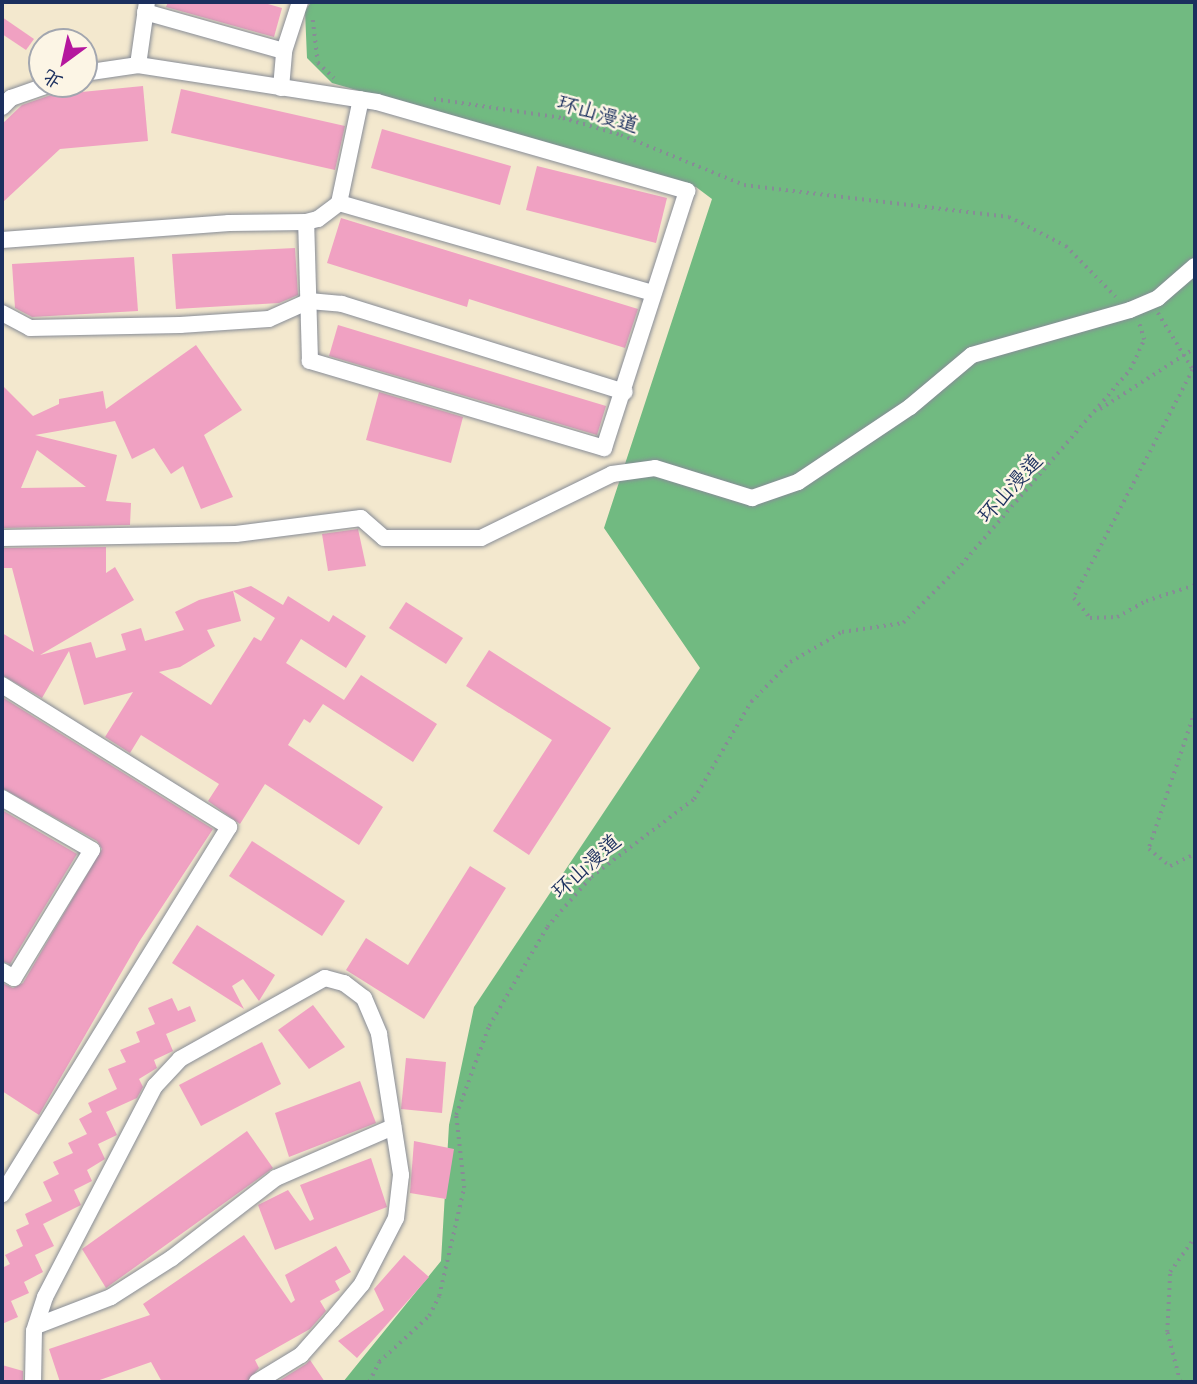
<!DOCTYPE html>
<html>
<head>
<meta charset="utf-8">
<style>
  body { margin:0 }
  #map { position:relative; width:1197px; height:1384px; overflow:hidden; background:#f3e8ce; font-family:"Comic Neue","LXGW WenKai TC",sans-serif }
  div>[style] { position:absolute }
  .forest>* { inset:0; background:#71ba81 }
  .building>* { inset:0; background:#f0a1c2 }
  .path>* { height:3.5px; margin-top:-1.75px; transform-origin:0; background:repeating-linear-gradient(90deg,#878c96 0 2px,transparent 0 7px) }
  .roads { filter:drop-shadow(0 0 2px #878c96) drop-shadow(0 0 2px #878c96) }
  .minor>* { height:16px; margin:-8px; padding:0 8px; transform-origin:8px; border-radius:8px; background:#fff }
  span { translate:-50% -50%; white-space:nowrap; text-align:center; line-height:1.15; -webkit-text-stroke:5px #fcf5e5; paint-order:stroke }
  .street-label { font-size:21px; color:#1b2f5e }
  .frame { position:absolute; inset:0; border:4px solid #1b2f5e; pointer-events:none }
  .north { position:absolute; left:28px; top:28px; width:70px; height:70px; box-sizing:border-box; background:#fcf5e5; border:2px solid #a2a6af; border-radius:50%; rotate:213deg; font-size:19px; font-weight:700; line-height:28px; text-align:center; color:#1b2f5e }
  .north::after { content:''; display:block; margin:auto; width:24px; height:32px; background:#b5179e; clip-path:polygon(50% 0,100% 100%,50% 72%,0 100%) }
</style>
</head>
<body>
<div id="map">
  <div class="forest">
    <div style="clip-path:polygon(311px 2px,1195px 2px,1195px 1382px,343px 1382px,441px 1261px,449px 1125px,474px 1007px,700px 668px,604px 528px,712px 199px,696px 187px,332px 83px,307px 58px,305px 11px)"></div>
  </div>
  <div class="building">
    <div style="clip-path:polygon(168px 2px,261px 2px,282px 8px,274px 37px,166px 7px)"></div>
    <div style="clip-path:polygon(2px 17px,34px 39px,26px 50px,2px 34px)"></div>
    <div style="clip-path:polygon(143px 86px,148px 141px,60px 149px,2px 203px,2px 124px,22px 105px,51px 95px)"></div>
    <div style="clip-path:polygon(181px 89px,345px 126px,335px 170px,171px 133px)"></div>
    <div style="clip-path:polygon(382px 129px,511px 166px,500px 205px,371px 168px)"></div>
    <div style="clip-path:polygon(537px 166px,667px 198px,656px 243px,526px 210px)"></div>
    <div style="clip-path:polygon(341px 218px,638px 309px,625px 348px,469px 299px,467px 307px,327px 263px)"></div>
    <div style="clip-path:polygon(295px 248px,298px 295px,279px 303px,176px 309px,172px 254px)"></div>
    <div style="clip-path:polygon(134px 257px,138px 311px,32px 317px,15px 308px,12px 264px)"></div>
    <div style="clip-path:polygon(338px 325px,606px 406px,597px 435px,329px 356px)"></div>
    <div style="clip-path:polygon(evenodd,196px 345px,242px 410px,204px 435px,233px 497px,201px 509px,183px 466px,171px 474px,154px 448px,132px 459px,115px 421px,35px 435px,117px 455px,106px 501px,131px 503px,130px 525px,2px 528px,2px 385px,33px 416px,59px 404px,59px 399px,103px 391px,106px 409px,196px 345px,37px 450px,86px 487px,21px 488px,37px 450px)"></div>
    <div style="clip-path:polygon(379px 392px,463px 417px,451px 463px,366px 440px)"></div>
    <div style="clip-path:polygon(358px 529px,366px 566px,328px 571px,322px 534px)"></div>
    <div style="clip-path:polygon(evenodd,106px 547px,106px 573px,115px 567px,134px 600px,40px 655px,91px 642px,96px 658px,126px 650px,121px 634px,141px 628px,145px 641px,184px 630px,175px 612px,199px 600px,251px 586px,283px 605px,288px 596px,329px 622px,333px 615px,366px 636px,346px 668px,301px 639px,286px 663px,344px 700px,361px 675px,437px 724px,413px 762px,323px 704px,310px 723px,304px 719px,288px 745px,383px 807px,359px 845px,265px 784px,240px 824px,208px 801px,219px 784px,141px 735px,130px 753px,105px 737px,133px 692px,84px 705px,69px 651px,42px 698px,2px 675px,2px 633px,34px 652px,12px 568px,2px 568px,2px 548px,106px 547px,233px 591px,275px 618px,261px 641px,254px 637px,211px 705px,159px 672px,180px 667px,215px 646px,207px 630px,241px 621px,233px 591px)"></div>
    <div style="clip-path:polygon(406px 602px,463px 638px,446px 664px,389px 628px)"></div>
    <div style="clip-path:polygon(489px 650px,611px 728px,529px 855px,493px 831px,552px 740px,466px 686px)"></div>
    <div style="clip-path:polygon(2px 697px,213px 829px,139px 942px,39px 1115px,2px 1091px,2px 983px,13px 988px,23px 983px,102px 849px,97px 841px,2px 788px)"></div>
    <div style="clip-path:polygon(2px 810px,77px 854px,10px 964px,2px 961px)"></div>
    <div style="clip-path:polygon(252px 841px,345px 901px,322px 936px,229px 876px)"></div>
    <div style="clip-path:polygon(470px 866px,506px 888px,424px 1019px,346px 970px,366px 938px,408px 965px)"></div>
    <div style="clip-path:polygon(197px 925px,275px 975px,259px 1001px,243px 979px,232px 986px,244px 1009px,172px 963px)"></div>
    <div style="clip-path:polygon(172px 998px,178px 1011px,190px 1006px,196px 1021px,166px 1034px,173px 1051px,154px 1060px,157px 1068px,139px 1079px,143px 1087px,137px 1098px,106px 1112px,117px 1135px,98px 1144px,105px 1159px,87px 1170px,92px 1181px,74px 1190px,81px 1205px,43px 1224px,54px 1246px,35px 1255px,43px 1272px,24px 1282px,29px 1293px,11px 1301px,18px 1317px,2px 1324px,2px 1268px,10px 1264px,5px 1255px,23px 1246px,16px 1230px,29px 1224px,25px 1214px,52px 1201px,43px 1182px,59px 1174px,53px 1162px,73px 1153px,68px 1143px,87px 1134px,79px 1119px,92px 1112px,88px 1103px,117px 1089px,108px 1069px,126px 1062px,120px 1050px,140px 1042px,136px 1032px,155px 1024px,148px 1008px)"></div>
    <div style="clip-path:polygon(313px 1005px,345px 1047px,309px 1069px,278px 1030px)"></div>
    <div style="clip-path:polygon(262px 1042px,281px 1084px,201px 1126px,179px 1085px)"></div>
    <div style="clip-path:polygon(406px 1058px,446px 1062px,442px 1113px,401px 1109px)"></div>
    <div style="clip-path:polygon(360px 1081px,376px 1123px,289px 1157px,275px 1113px)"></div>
    <div style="clip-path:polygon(247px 1131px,273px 1168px,106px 1288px,82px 1249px)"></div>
    <div style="clip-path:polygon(414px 1141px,454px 1149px,446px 1199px,410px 1193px)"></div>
    <div style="clip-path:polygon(371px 1158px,387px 1207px,275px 1250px,258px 1205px,288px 1190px,310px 1221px,314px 1219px,300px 1185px)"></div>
    <div style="clip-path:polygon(244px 1235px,291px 1303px,295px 1300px,285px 1275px,336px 1246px,351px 1272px,335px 1281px,340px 1290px,320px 1301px,326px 1311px,310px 1329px,255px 1360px,259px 1368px,247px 1382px,162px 1382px,151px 1362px,94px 1382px,60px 1382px,49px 1349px,150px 1315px,143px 1304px)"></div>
    <div style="clip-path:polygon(404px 1255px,429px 1277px,357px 1358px,338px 1341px,384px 1310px,374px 1289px)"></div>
    <div style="clip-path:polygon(310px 1360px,325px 1382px,277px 1382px,306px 1364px)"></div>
    <div style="clip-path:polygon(2px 1365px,23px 1371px,23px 1382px,2px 1382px)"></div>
  </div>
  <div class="path">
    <div style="left:313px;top:20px;width:43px;rotate:83.4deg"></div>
    <div style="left:318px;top:63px;width:22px;rotate:43deg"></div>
    <div style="left:434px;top:99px;width:130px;rotate:8.4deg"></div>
    <div style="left:563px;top:118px;width:60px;rotate:16.3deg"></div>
    <div style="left:621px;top:135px;width:133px;rotate:22.1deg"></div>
    <div style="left:744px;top:185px;width:267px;rotate:6.9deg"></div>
    <div style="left:1009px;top:217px;width:64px;rotate:27deg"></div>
    <div style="left:1066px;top:246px;width:71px;rotate:45.6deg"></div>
    <div style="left:1158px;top:313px;width:70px;rotate:58.3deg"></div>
    <div style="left:1193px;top:370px;width:257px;rotate:117.6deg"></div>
    <div style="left:1074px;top:598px;width:26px;rotate:51deg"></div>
    <div style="left:1090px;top:618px;width:27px;rotate:-2deg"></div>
    <div style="left:1117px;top:617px;width:33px;rotate:-29deg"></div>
    <div style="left:1146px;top:601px;width:52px;rotate:-18.1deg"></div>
    <div style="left:1100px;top:409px;width:113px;rotate:-32.7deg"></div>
    <div style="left:1195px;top:712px;width:145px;rotate:108.6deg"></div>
    <div style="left:1149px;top:849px;width:27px;rotate:39deg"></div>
    <div style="left:1170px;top:866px;width:28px;rotate:-26deg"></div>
    <div style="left:369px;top:1382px;width:22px;rotate:-63deg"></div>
    <div style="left:379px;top:1362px;width:68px;rotate:-42.6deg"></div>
    <div style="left:429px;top:1316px;width:22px;rotate:-63deg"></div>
    <div style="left:439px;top:1296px;width:111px;rotate:-77deg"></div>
    <div style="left:464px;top:1188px;width:73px;rotate:-96.3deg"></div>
    <div style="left:456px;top:1115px;width:95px;rotate:-69.7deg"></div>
    <div style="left:489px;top:1026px;width:115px;rotate:-59.6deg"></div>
    <div style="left:547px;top:927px;width:67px;rotate:-48.7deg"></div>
    <div style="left:591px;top:877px;width:129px;rotate:-37.1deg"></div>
    <div style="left:694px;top:799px;width:113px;rotate:-59.6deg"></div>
    <div style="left:751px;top:702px;width:56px;rotate:-45.7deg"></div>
    <div style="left:790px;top:662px;width:60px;rotate:-30deg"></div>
    <div style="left:842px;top:632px;width:62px;rotate:-8.4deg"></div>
    <div style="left:903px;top:623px;width:82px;rotate:-45deg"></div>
    <div style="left:961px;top:565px;width:258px;rotate:-49.1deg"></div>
    <div style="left:1130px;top:370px;width:33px;rotate:-65deg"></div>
    <div style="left:1144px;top:340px;width:17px;rotate:-107deg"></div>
    <div style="left:1180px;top:1382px;width:52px;rotate:-104.6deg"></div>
    <div style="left:1167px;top:1332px;width:60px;rotate:-87.1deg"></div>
    <div style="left:1170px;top:1272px;width:43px;rotate:-54.5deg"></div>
  </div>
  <div class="roads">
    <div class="minor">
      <div style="left:145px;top:12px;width:144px;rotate:15.7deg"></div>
      <div style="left:138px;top:65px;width:64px;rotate:-81.9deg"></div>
      <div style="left:84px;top:73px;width:55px;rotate:-8.4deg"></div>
      <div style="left:138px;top:65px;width:242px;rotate:8.8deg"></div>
      <div style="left:377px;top:102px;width:323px;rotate:16deg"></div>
      <div style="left:687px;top:191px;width:270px;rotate:107.9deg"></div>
      <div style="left:604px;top:448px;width:307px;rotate:-163.5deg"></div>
      <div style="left:310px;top:361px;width:139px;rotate:-91.6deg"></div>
      <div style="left:281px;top:88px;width:37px;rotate:-85deg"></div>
      <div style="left:284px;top:51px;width:52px;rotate:-71.9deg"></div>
      <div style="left:2px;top:107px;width:13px;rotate:-45deg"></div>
      <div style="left:11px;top:98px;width:42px;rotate:-19.3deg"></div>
      <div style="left:339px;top:203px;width:106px;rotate:-78.1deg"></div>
      <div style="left:2px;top:240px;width:228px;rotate:-4.3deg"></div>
      <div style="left:229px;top:223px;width:77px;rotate:-0.7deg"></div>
      <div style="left:306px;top:222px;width:12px;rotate:-14deg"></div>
      <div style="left:318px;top:219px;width:26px;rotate:-37deg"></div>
      <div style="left:339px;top:203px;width:327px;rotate:16deg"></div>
      <div style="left:2px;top:313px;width:32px;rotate:28deg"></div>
      <div style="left:30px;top:328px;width:150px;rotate:-1.1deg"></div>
      <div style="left:180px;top:325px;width:89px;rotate:-3.9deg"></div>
      <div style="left:269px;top:319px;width:44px;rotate:-24.2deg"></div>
      <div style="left:309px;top:301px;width:33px;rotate:5deg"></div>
      <div style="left:342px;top:304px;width:296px;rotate:17.3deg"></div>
      <div style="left:2px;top:538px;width:234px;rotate:-1deg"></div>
      <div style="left:236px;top:534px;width:126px;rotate:-7.3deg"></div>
      <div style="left:361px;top:518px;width:30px;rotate:41deg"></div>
      <div style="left:384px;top:538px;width:97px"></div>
      <div style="left:481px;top:538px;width:146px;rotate:-26deg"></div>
      <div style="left:612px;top:474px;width:43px;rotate:-7.9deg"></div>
      <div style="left:655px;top:468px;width:102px;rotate:17.2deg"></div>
      <div style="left:752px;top:498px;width:49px;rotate:-19.2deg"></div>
      <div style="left:798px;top:482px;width:135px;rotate:-33.8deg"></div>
      <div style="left:910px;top:407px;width:81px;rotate:-40deg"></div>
      <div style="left:972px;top:355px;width:164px;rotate:-15.9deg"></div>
      <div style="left:1130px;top:310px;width:30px;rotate:-23deg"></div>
      <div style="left:1158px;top:298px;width:49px;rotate:-40.9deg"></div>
      <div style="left:2px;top:685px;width:268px;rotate:32deg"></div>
      <div style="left:229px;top:827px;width:432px;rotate:121.7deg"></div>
      <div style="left:2px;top:798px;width:104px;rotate:30deg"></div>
      <div style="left:92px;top:850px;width:150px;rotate:121.4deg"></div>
      <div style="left:14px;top:978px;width:14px;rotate:-150deg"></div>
      <div style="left:36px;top:1326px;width:80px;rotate:-21.1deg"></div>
      <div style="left:111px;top:1297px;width:72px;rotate:-32.6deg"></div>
      <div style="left:172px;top:1258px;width:131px;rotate:-37.6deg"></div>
      <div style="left:276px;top:1178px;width:128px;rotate:-23.6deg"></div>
      <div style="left:33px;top:1382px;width:51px;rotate:-88.9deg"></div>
      <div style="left:34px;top:1331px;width:36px;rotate:-72deg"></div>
      <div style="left:45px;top:1297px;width:238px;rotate:-62.5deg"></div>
      <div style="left:155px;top:1086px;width:37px;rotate:-47deg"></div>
      <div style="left:180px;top:1059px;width:166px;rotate:-29.2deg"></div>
      <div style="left:325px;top:978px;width:20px;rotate:15deg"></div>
      <div style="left:344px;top:983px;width:25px;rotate:37deg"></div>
      <div style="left:364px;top:998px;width:39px;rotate:67deg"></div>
      <div style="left:379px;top:1034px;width:143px;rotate:81.1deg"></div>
      <div style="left:401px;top:1175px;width:43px;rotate:96.6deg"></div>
      <div style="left:396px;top:1218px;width:74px;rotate:117.3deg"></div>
      <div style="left:362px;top:1284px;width:47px;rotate:129.8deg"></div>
      <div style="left:332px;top:1320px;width:47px;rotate:131.5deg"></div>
      <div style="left:301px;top:1355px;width:52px;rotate:148.5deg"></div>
    </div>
  </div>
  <div class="street-label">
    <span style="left:598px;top:114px;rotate:17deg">环山漫道</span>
    <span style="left:1010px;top:488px;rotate:-48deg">环山漫道</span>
    <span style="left:586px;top:866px;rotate:-42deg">环山漫道</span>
  </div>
  <div class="frame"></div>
  <div class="north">北</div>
</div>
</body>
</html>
